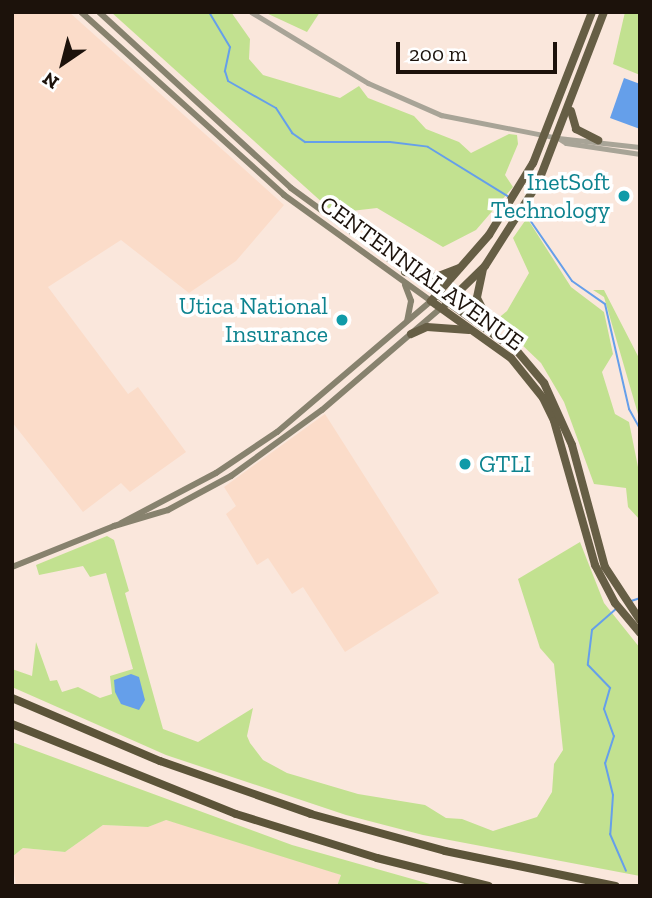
<!DOCTYPE html>
<html>
<head>
<meta charset="utf-8">
<style>
  body { margin:0 }
  #map { position:relative; width:652px; height:898px; overflow:hidden; background:#fae7dc; font-family:"Zilla Slab",serif }
  div>[style] { position:absolute }
  .built>* { inset:0; background:#fbdcc9 }
  .green>* { inset:0; background:#c2e190 }
  .water>* { inset:0; background:#659fea }
  .stream>* { height:2px; margin:-1px; padding:0 1px; transform-origin:1px; border-radius:1px; background:#659fea }
  .tertiary>* { height:5px; margin:-2.5px; padding:0 2.5px; transform-origin:2.5px; border-radius:2.5px; background:#a8a497 }
  .secondary>* { height:6px; margin:-3px; padding:0 3px; transform-origin:3px; border-radius:3px; background:#87826e }
  .trunk>* { height:8px; margin:-4px; padding:0 4px; transform-origin:4px; border-radius:4px; background:#665e45 }
  .motorway>* { height:8px; margin:-4px; padding:0 4px; transform-origin:4px; border-radius:4px; background:#5c5439 }
  .dots>* { width:19px; height:19px; translate:-50% -50%; box-sizing:border-box; border:4px solid #fff; border-radius:50% }
  span { translate:-50% -50%; white-space:nowrap; text-align:center; line-height:1.15; -webkit-text-stroke:7px #fff; paint-order:stroke }
  .culture-label { font-size:24px; color:#0d838f }
  .right { translate:-100% -50%; text-align:right }
  .left { translate:0 -50%; text-align:left }
  .street-label { font-size:24px; color:#1c120b }
  .frame { position:absolute; inset:0; border:14px solid #1c120b; pointer-events:none }
  .north { position:absolute; left:28px; top:28px; width:70px; height:70px; -webkit-text-stroke:5px #fff; paint-order:stroke; rotate:215deg; font-size:19px; font-weight:700; line-height:28px; text-align:center; color:#1c120b }
  .north::after { content:''; display:block; margin:auto; width:24px; height:32px; background:#1c120b; clip-path:polygon(50% 0,100% 100%,50% 72%,0 100%) }
  .scale { position:absolute; left:396px; top:42px; width:161px; height:32px; box-sizing:border-box; border:4px solid #1c120b; border-top:0; padding-left:9px; font-size:21px; line-height:24px; white-space:nowrap; color:#1c120b; -webkit-text-stroke:5px #fff; paint-order:stroke }
</style>
</head>
<body>
<div id="map">
  <div class="built">
    <div style="clip-path:polygon(12px 12px,69px 12px,284px 205px,236px 261px,189px 293px,121px 240px,48px 287px,128px 394px,138px 387px,186px 452px,130px 492px,121px 483px,83px 512px,12px 422px)"></div>
    <div style="clip-path:polygon(325px 414px,439px 593px,345px 652px,303px 587px,292px 594px,268px 558px,257px 565px,226px 514px,236px 506px,224px 487px)"></div>
    <div style="clip-path:polygon(165px 820px,218px 833px,341px 875px,337px 886px,16px 886px,12px 857px,23px 848px,65px 852px,103px 825px,148px 827px)"></div>
  </div>
  <div class="green">
    <div style="clip-path:polygon(111px 12px,231px 12px,250px 39px,249px 59px,263px 75px,340px 98px,359px 86px,368px 98px,414px 116px,426px 129px,459px 142px,471px 153px,509px 134px,517px 135px,518px 144px,505px 175px,513px 187px,476px 230px,443px 247px,377px 208px,334px 213px)"></div>
    <div style="clip-path:polygon(264px 12px,320px 12px,307px 32px)"></div>
    <div style="clip-path:polygon(625px 12px,640px 12px,640px 75px,613px 64px)"></div>
    <div style="clip-path:polygon(527px 218px,571px 287px,604px 312px,613px 354px,602px 372px,615px 414px,629px 422px,640px 477px,640px 520px,628px 507px,626px 488px,594px 484px,564px 402px,541px 363px,496px 320px,507px 311px,529px 273px,513px 238px)"></div>
    <div style="clip-path:polygon(593px 290px,604px 290px,640px 360px,640px 421px,604px 297px)"></div>
    <div style="clip-path:polygon(107px 536px,114px 540px,129px 591px,125px 593px,163px 729px,198px 742px,253px 708px,247px 736px,250px 743px,263px 760px,287px 773px,358px 794px,425px 805px,446px 818px,462px 819px,493px 831px,537px 817px,552px 792px,554px 764px,563px 750px,554px 664px,540px 648px,518px 579px,580px 542px,604px 603px,640px 648px,640px 876px,423px 835px,346px 815px,166px 755px,12px 687px,12px 669px,32px 676px,36px 642px,50px 681px,57px 680px,62px 692px,78px 687px,100px 698px,112px 694px,110px 676px,133px 669px,106px 573px,90px 577px,83px 566px,39px 575px,36px 565px)"></div>
    <div style="clip-path:polygon(12px 742px,292px 845px,437px 886px,337px 886px,341px 875px,166px 820px,148px 827px,103px 825px,65px 852px,23px 848px,12px 857px)"></div>
  </div>
  <div class="water">
    <div style="clip-path:polygon(624px 78px,640px 84px,640px 129px,610px 118px)"></div>
    <div style="clip-path:polygon(131px 674px,139px 677px,145px 700px,139px 710px,121px 704px,115px 692px,114px 680px)"></div>
  </div>
  <div class="stream">
    <div style="left:209px;top:12px;width:41px;rotate:59deg"></div>
    <div style="left:230px;top:47px;width:25px;rotate:102deg"></div>
    <div style="left:225px;top:71px;width:10px;rotate:73deg"></div>
    <div style="left:228px;top:81px;width:55px;rotate:29.4deg"></div>
    <div style="left:276px;top:108px;width:30px;rotate:57deg"></div>
    <div style="left:292px;top:133px;width:16px;rotate:35deg"></div>
    <div style="left:305px;top:142px;width:85px"></div>
    <div style="left:390px;top:142px;width:38px;rotate:7deg"></div>
    <div style="left:428px;top:147px;width:95px;rotate:31.7deg"></div>
    <div style="left:523px;top:210px;width:86px;rotate:55.4deg"></div>
    <div style="left:572px;top:281px;width:40px;rotate:34.9deg"></div>
    <div style="left:605px;top:304px;width:108px;rotate:77.1deg"></div>
    <div style="left:629px;top:409px;width:23px;rotate:61deg"></div>
    <div style="left:631px;top:601px;width:9px;rotate:-18deg"></div>
    <div style="left:617px;top:608px;width:33px;rotate:139deg"></div>
    <div style="left:592px;top:630px;width:35px;rotate:97deg"></div>
    <div style="left:588px;top:665px;width:32px;rotate:46deg"></div>
    <div style="left:610px;top:688px;width:22px;rotate:106deg"></div>
    <div style="left:604px;top:709px;width:29px;rotate:70deg"></div>
    <div style="left:614px;top:736px;width:28px;rotate:108deg"></div>
    <div style="left:605px;top:763px;width:33px;rotate:76deg"></div>
    <div style="left:613px;top:795px;width:39px;rotate:94deg"></div>
    <div style="left:610px;top:834px;width:40px;rotate:66.6deg"></div>
  </div>
  <div class="tertiary">
    <div style="left:251px;top:12px;width:137px;rotate:31.3deg"></div>
    <div style="left:368px;top:83px;width:80px;rotate:23.7deg"></div>
    <div style="left:441px;top:115px;width:119px;rotate:11.1deg"></div>
    <div style="left:558px;top:138px;width:82px;rotate:6.3deg"></div>
    <div style="left:558px;top:138px;width:9px;rotate:32deg"></div>
    <div style="left:566px;top:143px;width:75px;rotate:8.5deg"></div>
  </div>
  <div class="secondary">
    <div style="left:81px;top:12px;width:273px;rotate:42deg"></div>
    <div style="left:284px;top:195px;width:181px;rotate:35.8deg"></div>
    <div style="left:431px;top:301px;width:202px;rotate:139.6deg"></div>
    <div style="left:277px;top:432px;width:73px;rotate:146.1deg"></div>
    <div style="left:216px;top:473px;width:107px;rotate:152.2deg"></div>
    <div style="left:99px;top:12px;width:260px;rotate:42.5deg"></div>
    <div style="left:291px;top:188px;width:182px;rotate:36.1deg"></div>
    <div style="left:405px;top:285px;width:17px;rotate:69deg"></div>
    <div style="left:411px;top:301px;width:20px;rotate:101deg"></div>
    <div style="left:12px;top:567px;width:110px;rotate:-21.9deg"></div>
    <div style="left:114px;top:526px;width:56px;rotate:-16.5deg"></div>
    <div style="left:168px;top:510px;width:72px;rotate:-28.4deg"></div>
    <div style="left:231px;top:476px;width:112px;rotate:-36deg"></div>
    <div style="left:322px;top:410px;width:157px;rotate:-40.6deg"></div>
  </div>
  <div class="trunk">
    <div style="left:592px;top:12px;width:162px;rotate:111.3deg"></div>
    <div style="left:533px;top:163px;width:84px;rotate:121.4deg"></div>
    <div style="left:489px;top:235px;width:88px;rotate:131.3deg"></div>
    <div style="left:431px;top:301px;width:98px;rotate:35.5deg"></div>
    <div style="left:511px;top:358px;width:51px;rotate:51.3deg"></div>
    <div style="left:543px;top:398px;width:25px;rotate:64deg"></div>
    <div style="left:554px;top:421px;width:150px;rotate:74.1deg"></div>
    <div style="left:595px;top:565px;width:43px;rotate:62.2deg"></div>
    <div style="left:615px;top:603px;width:39px;rotate:50deg"></div>
    <div style="left:571px;top:111px;width:19px;rotate:74deg"></div>
    <div style="left:576px;top:129px;width:25px;rotate:27deg"></div>
    <div style="left:483px;top:269px;width:30px;rotate:102deg"></div>
    <div style="left:477px;top:298px;width:37px;rotate:63deg"></div>
    <div style="left:405px;top:272px;width:31px;rotate:9deg"></div>
    <div style="left:436px;top:277px;width:25px;rotate:-21deg"></div>
    <div style="left:438px;top:295px;width:97px;rotate:35.3deg"></div>
    <div style="left:517px;top:351px;width:42px;rotate:49.8deg"></div>
    <div style="left:544px;top:383px;width:68px;rotate:65.7deg"></div>
    <div style="left:572px;top:445px;width:126px;rotate:74.9deg"></div>
    <div style="left:605px;top:567px;width:64px;rotate:56.6deg"></div>
    <div style="left:446px;top:304px;width:54px;rotate:-44.3deg"></div>
    <div style="left:485px;top:266px;width:98px;rotate:-57.4deg"></div>
    <div style="left:538px;top:183px;width:183px;rotate:-68.9deg"></div>
    <div style="left:411px;top:334px;width:17px;rotate:-24deg"></div>
    <div style="left:427px;top:327px;width:42px;rotate:4.1deg"></div>
  </div>
  <div class="motorway">
    <div style="left:12px;top:698px;width:161px;rotate:23.1deg"></div>
    <div style="left:160px;top:761px;width:160px;rotate:19.3deg"></div>
    <div style="left:311px;top:814px;width:139px;rotate:15.4deg"></div>
    <div style="left:445px;top:851px;width:174px;rotate:11.6deg"></div>
    <div style="left:12px;top:724px;width:241px;rotate:21.9deg"></div>
    <div style="left:236px;top:814px;width:148px;rotate:17.3deg"></div>
    <div style="left:377px;top:858px;width:115px;rotate:14deg"></div>
  </div>
  <div class="dots">
    <div style="left:624px;top:196px;background:#0f9aa8"></div>
    <div style="left:342px;top:320px;background:#0f9aa8"></div>
    <div style="left:465px;top:464px;background:#0f9aa8"></div>
  </div>
  <div class="culture-label">
    <span class="right" style="left:610px;top:196px">InetSoft<br>Technology</span>
    <span class="right" style="left:328px;top:320px">Utica National<br>Insurance</span>
    <span class="left" style="left:479px;top:464px">GTLI</span>
  </div>
  <div class="street-label">
    <span style="left:422px;top:273px;rotate:36deg">CENTENNIAL AVENUE</span>
  </div>
  <div class="frame"></div>
  <div class="north">N</div>
  <div class="scale">200 m</div>
</div>
</body>
</html>
